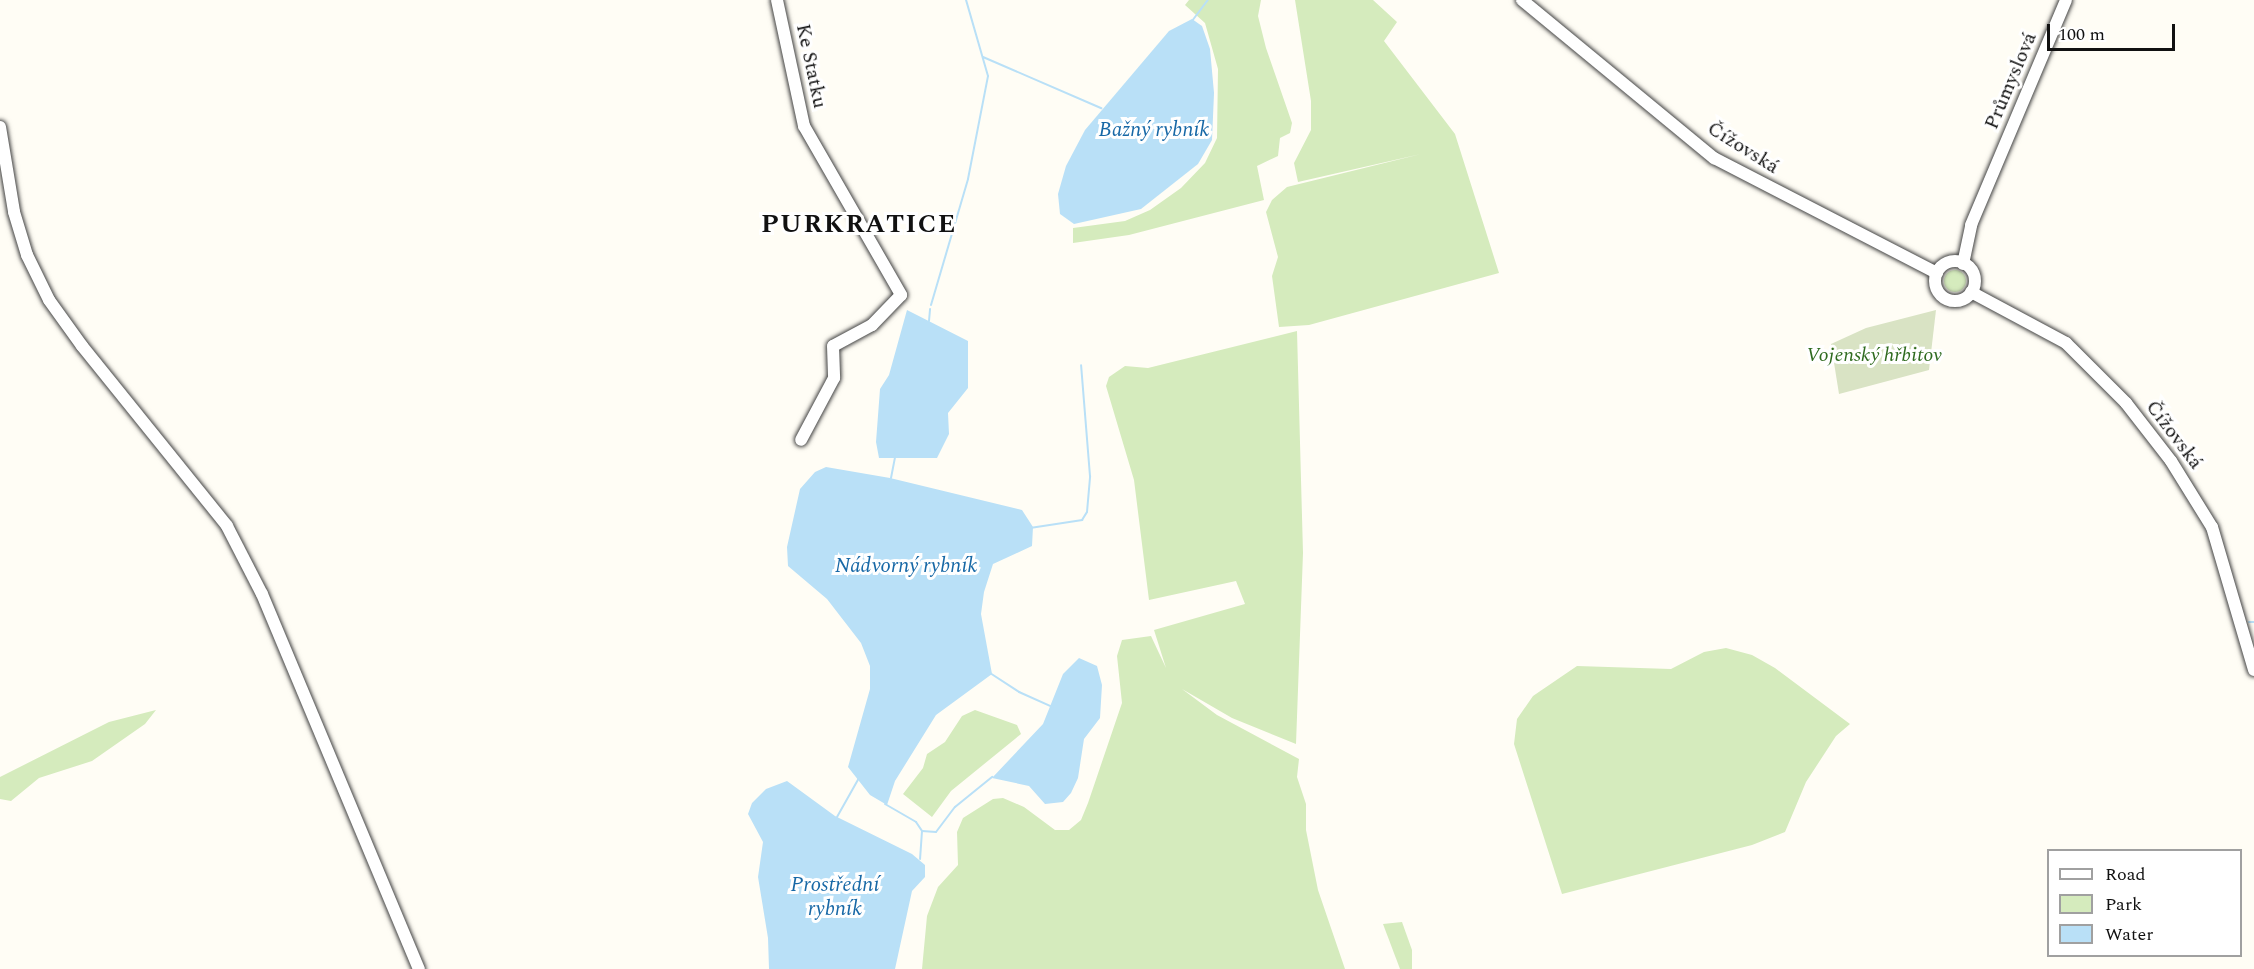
<!DOCTYPE html>
<html>
<head>
<meta charset="utf-8">
<style>
  body { margin:0 }
  #map { position:relative; width:2254px; height:969px; overflow:hidden; background:#fffdf5; font-family:Spectral,serif }
  div>[style] { position:absolute }
  .green>* { inset:0; background:#d5ebbd }
  .round { border-radius:50% }
  .cemetery>* { inset:0; background:#d9e3c4 }
  .water>* { inset:0; background:#b9e0f7 }
  .stream>* { height:2px; margin:-1px; padding:0 1px; transform-origin:1px; border-radius:1px; background:#b9e0f7 }
  .roads { filter:drop-shadow(0 0 2px #444) drop-shadow(0 0 2px #444) }
  .minor>* { height:12px; margin:-6px; padding:0 6px; transform-origin:6px; border-radius:6px; background:#fff }
  .minor>.ring { margin:-6px; padding:0; box-sizing:content-box; background:none; border:12px solid #fff; border-radius:50% }
  span { translate:-50% -50%; white-space:nowrap; text-align:center; line-height:1.15; -webkit-text-stroke:6px #fff; paint-order:stroke }
  .street-label { font-size:20px; color:#111 }
  .park-label { font-size:20px; color:#2f6b1f; font-style:italic }
  .water-label { font-size:21px; color:#1768a6; font-style:italic }
  .district-label { font-size:26px; color:#111; font-weight:700; letter-spacing:1.5px }
  .legend { position:absolute; left:2047px; top:849px; width:195px; height:108px; box-sizing:border-box; background:#fff; border:2px solid #a0a0a0; margin:0; padding:8px 10px; list-style:none; font-size:18px; color:#111 }
  .legend li { display:flex; align-items:center; gap:12px; height:30px }
  .legend b { width:30px; border:2px solid #a0a0a0 }
  .scale { position:absolute; left:2047px; top:24px; width:128px; height:27px; box-sizing:border-box; border:3px solid #111; border-top:0; padding-left:8px; font-size:18px; line-height:21px; white-space:nowrap; color:#111; -webkit-text-stroke:4px #fff; paint-order:stroke }
</style>
</head>
<body>
<div id="map">
  <div class="green">
    <div style="clip-path:polygon(1189px 0,1261px 0,1258px 16px,1266px 48px,1292px 123px,1290px 133px,1280px 138px,1278px 156px,1257px 166px,1264px 200px,1129px 235px,1073px 243px,1073px 228px,1125px 221px,1150px 210px,1181px 188px,1205px 163px,1217px 138px,1218px 69px,1205px 23px,1185px 5px)"></div>
    <div style="clip-path:polygon(1295px 0,1373px 0,1397px 22px,1384px 41px,1455px 134px,1499px 273px,1309px 325px,1279px 327px,1272px 276px,1278px 257px,1266px 212px,1272px 200px,1287px 187px,1421px 154px,1298px 182px,1294px 163px,1311px 130px,1311px 101px)"></div>
    <div class="round" style="left:1944px;top:270px;width:22px;height:22px"></div>
    <div style="clip-path:polygon(1297px 331px,1303px 553px,1296px 744px,1232px 718px,1182px 689px,1217px 715px,1299px 759px,1297px 777px,1306px 804px,1306px 830px,1318px 890px,1345px 969px,922px 969px,927px 916px,938px 887px,958px 865px,957px 832px,963px 818px,993px 799px,1003px 798px,1024px 807px,1055px 830px,1069px 830px,1081px 820px,1088px 803px,1122px 703px,1117px 656px,1122px 640px,1151px 636px,1166px 668px,1154px 630px,1245px 604px,1236px 581px,1149px 600px,1134px 480px,1106px 386px,1109px 377px,1125px 366px,1148px 368px)"></div>
    <div style="clip-path:polygon(1726px 648px,1752px 655px,1775px 668px,1850px 724px,1836px 736px,1806px 782px,1785px 832px,1752px 845px,1562px 894px,1514px 744px,1517px 719px,1533px 696px,1577px 666px,1671px 669px,1704px 652px)"></div>
    <div style="clip-path:polygon(156px 710px,145px 724px,92px 761px,39px 778px,11px 801px,0 799px,0 777px,109px 722px)"></div>
    <div style="clip-path:polygon(975px 710px,1017px 725px,1021px 734px,951px 791px,932px 817px,903px 794px,923px 768px,927px 754px,945px 742px,962px 716px)"></div>
    <div style="clip-path:polygon(1402px 922px,1412px 950px,1412px 969px,1400px 969px,1383px 924px)"></div>
  </div>
  <div class="cemetery">
    <div style="clip-path:polygon(1936px 310px,1929px 370px,1839px 394px,1831px 344px,1866px 328px)"></div>
  </div>
  <div class="water">
    <div style="clip-path:polygon(1192px 19px,1202px 26px,1210px 49px,1214px 93px,1212px 140px,1198px 164px,1141px 209px,1074px 224px,1060px 214px,1058px 194px,1066px 166px,1085px 130px,1169px 31px)"></div>
    <div style="clip-path:polygon(907px 310px,968px 341px,968px 388px,948px 413px,949px 434px,937px 458px,879px 458px,876px 442px,880px 389px,889px 375px)"></div>
    <div style="clip-path:polygon(826px 467px,890px 478px,1022px 510px,1033px 527px,1032px 546px,993px 564px,984px 592px,981px 614px,992px 674px,936px 715px,895px 781px,887px 805px,870px 795px,848px 767px,870px 689px,870px 666px,861px 643px,827px 599px,788px 566px,787px 547px,800px 489px,815px 472px)"></div>
    <div style="clip-path:polygon(1079px 658px,1097px 666px,1102px 685px,1100px 718px,1084px 739px,1078px 778px,1071px 793px,1063px 802px,1045px 804px,1029px 786px,992px 778px,1043px 724px,1063px 674px)"></div>
    <div style="clip-path:polygon(787px 781px,835px 816px,912px 854px,925px 865px,925px 877px,912px 891px,895px 969px,769px 969px,768px 938px,758px 877px,763px 842px,748px 814px,752px 803px,766px 789px)"></div>
  </div>
  <div class="stream">
    <div style="left:1192px;top:21px;width:26px;rotate:-53deg"></div>
    <div style="left:983px;top:57px;width:129px;rotate:23.4deg"></div>
    <div style="left:931px;top:305px;width:131px;rotate:-73.6deg"></div>
    <div style="left:968px;top:179px;width:105px;rotate:-79deg"></div>
    <div style="left:988px;top:76px;width:79px;rotate:-106.1deg"></div>
    <div style="left:929px;top:321px;width:12px;rotate:-85deg"></div>
    <div style="left:891px;top:478px;width:21px;rotate:-79deg"></div>
    <div style="left:1030px;top:528px;width:53px;rotate:-8.7deg"></div>
    <div style="left:1082px;top:520px;width:9px;rotate:-58deg"></div>
    <div style="left:1087px;top:512px;width:36px;rotate:-85deg"></div>
    <div style="left:1090px;top:476px;width:111px;rotate:-94.6deg"></div>
    <div style="left:2249px;top:622px;width:5px"></div>
    <div style="left:990px;top:673px;width:35px;rotate:33deg"></div>
    <div style="left:1019px;top:692px;width:37px;rotate:24deg"></div>
    <div style="left:885px;top:804px;width:36px;rotate:30deg"></div>
    <div style="left:916px;top:822px;width:11px;rotate:56deg"></div>
    <div style="left:922px;top:831px;width:28px;rotate:94deg"></div>
    <div style="left:837px;top:817px;width:45px;rotate:-60.6deg"></div>
    <div style="left:922px;top:831px;width:14px;rotate:4deg"></div>
    <div style="left:936px;top:832px;width:31px;rotate:-53deg"></div>
    <div style="left:955px;top:807px;width:48px;rotate:-39deg"></div>
  </div>
  <div class="roads">
    <div class="minor">
      <div style="left:777px;top:0;width:129px;rotate:77.9deg"></div>
      <div style="left:804px;top:126px;width:195px;rotate:60.1deg"></div>
      <div style="left:901px;top:295px;width:42px;rotate:134deg"></div>
      <div style="left:872px;top:325px;width:44px;rotate:151.7deg"></div>
      <div style="left:833px;top:346px;width:32px;rotate:88deg"></div>
      <div style="left:834px;top:378px;width:70px;rotate:118deg"></div>
      <div style="left:1522px;top:0;width:249px;rotate:39.5deg"></div>
      <div style="left:1714px;top:158px;width:251px;rotate:27.3deg"></div>
      <div style="left:0;top:127px;width:86px;rotate:80.6deg"></div>
      <div style="left:14px;top:212px;width:45px;rotate:73.2deg"></div>
      <div style="left:27px;top:255px;width:50px;rotate:63.9deg"></div>
      <div style="left:49px;top:300px;width:57px;rotate:54.3deg"></div>
      <div style="left:82px;top:346px;width:231px;rotate:51.1deg"></div>
      <div style="left:227px;top:526px;width:76px;rotate:62.8deg"></div>
      <div style="left:262px;top:594px;width:407px;rotate:67.3deg"></div>
      <div class="ring" style="left:1935px;top:261px;width:28px;height:28px"></div>
      <div style="left:1963px;top:264px;width:40px;rotate:-78deg"></div>
      <div style="left:1971px;top:225px;width:244px;rotate:-67.1deg"></div>
      <div style="left:1971px;top:292px;width:108px;rotate:28.2deg"></div>
      <div style="left:2066px;top:343px;width:85px;rotate:45deg"></div>
      <div style="left:2126px;top:403px;width:73px;rotate:52.2deg"></div>
      <div style="left:2171px;top:461px;width:78px;rotate:58.2deg"></div>
      <div style="left:2212px;top:527px;width:149px;rotate:73.6deg"></div>
    </div>
  </div>
  <div class="street-label">
    <span style="left:811px;top:66px;rotate:78deg">Ke Statku</span>
    <span style="left:2011px;top:81px;rotate:-67deg">Průmyslová</span>
    <span style="left:1743px;top:148px;rotate:32deg">Čížovská</span>
    <span style="left:2174px;top:435px;rotate:53deg">Čížovská</span>
  </div>
  <div class="park-label">
    <span style="left:1874px;top:355px">Vojenský hřbitov</span>
  </div>
  <div class="water-label">
    <span style="left:1154px;top:130px">Bažný rybník</span>
    <span style="left:906px;top:566px">Nádvorný rybník</span>
    <span style="left:835px;top:897px">Prostřední<br>rybník</span>
  </div>
  <div class="district-label">
    <span style="left:859px;top:225px">PURKRATICE</span>
  </div>
  <ul class="legend">
  <li><b style="height:8px;background:#fff"></b>Road</li>
  <li><b style="height:16px;background:#d5ebbd"></b>Park</li>
  <li><b style="height:16px;background:#b9e0f7"></b>Water</li>
  </ul>
  <div class="scale">100 m</div>
</div>
</body>
</html>
